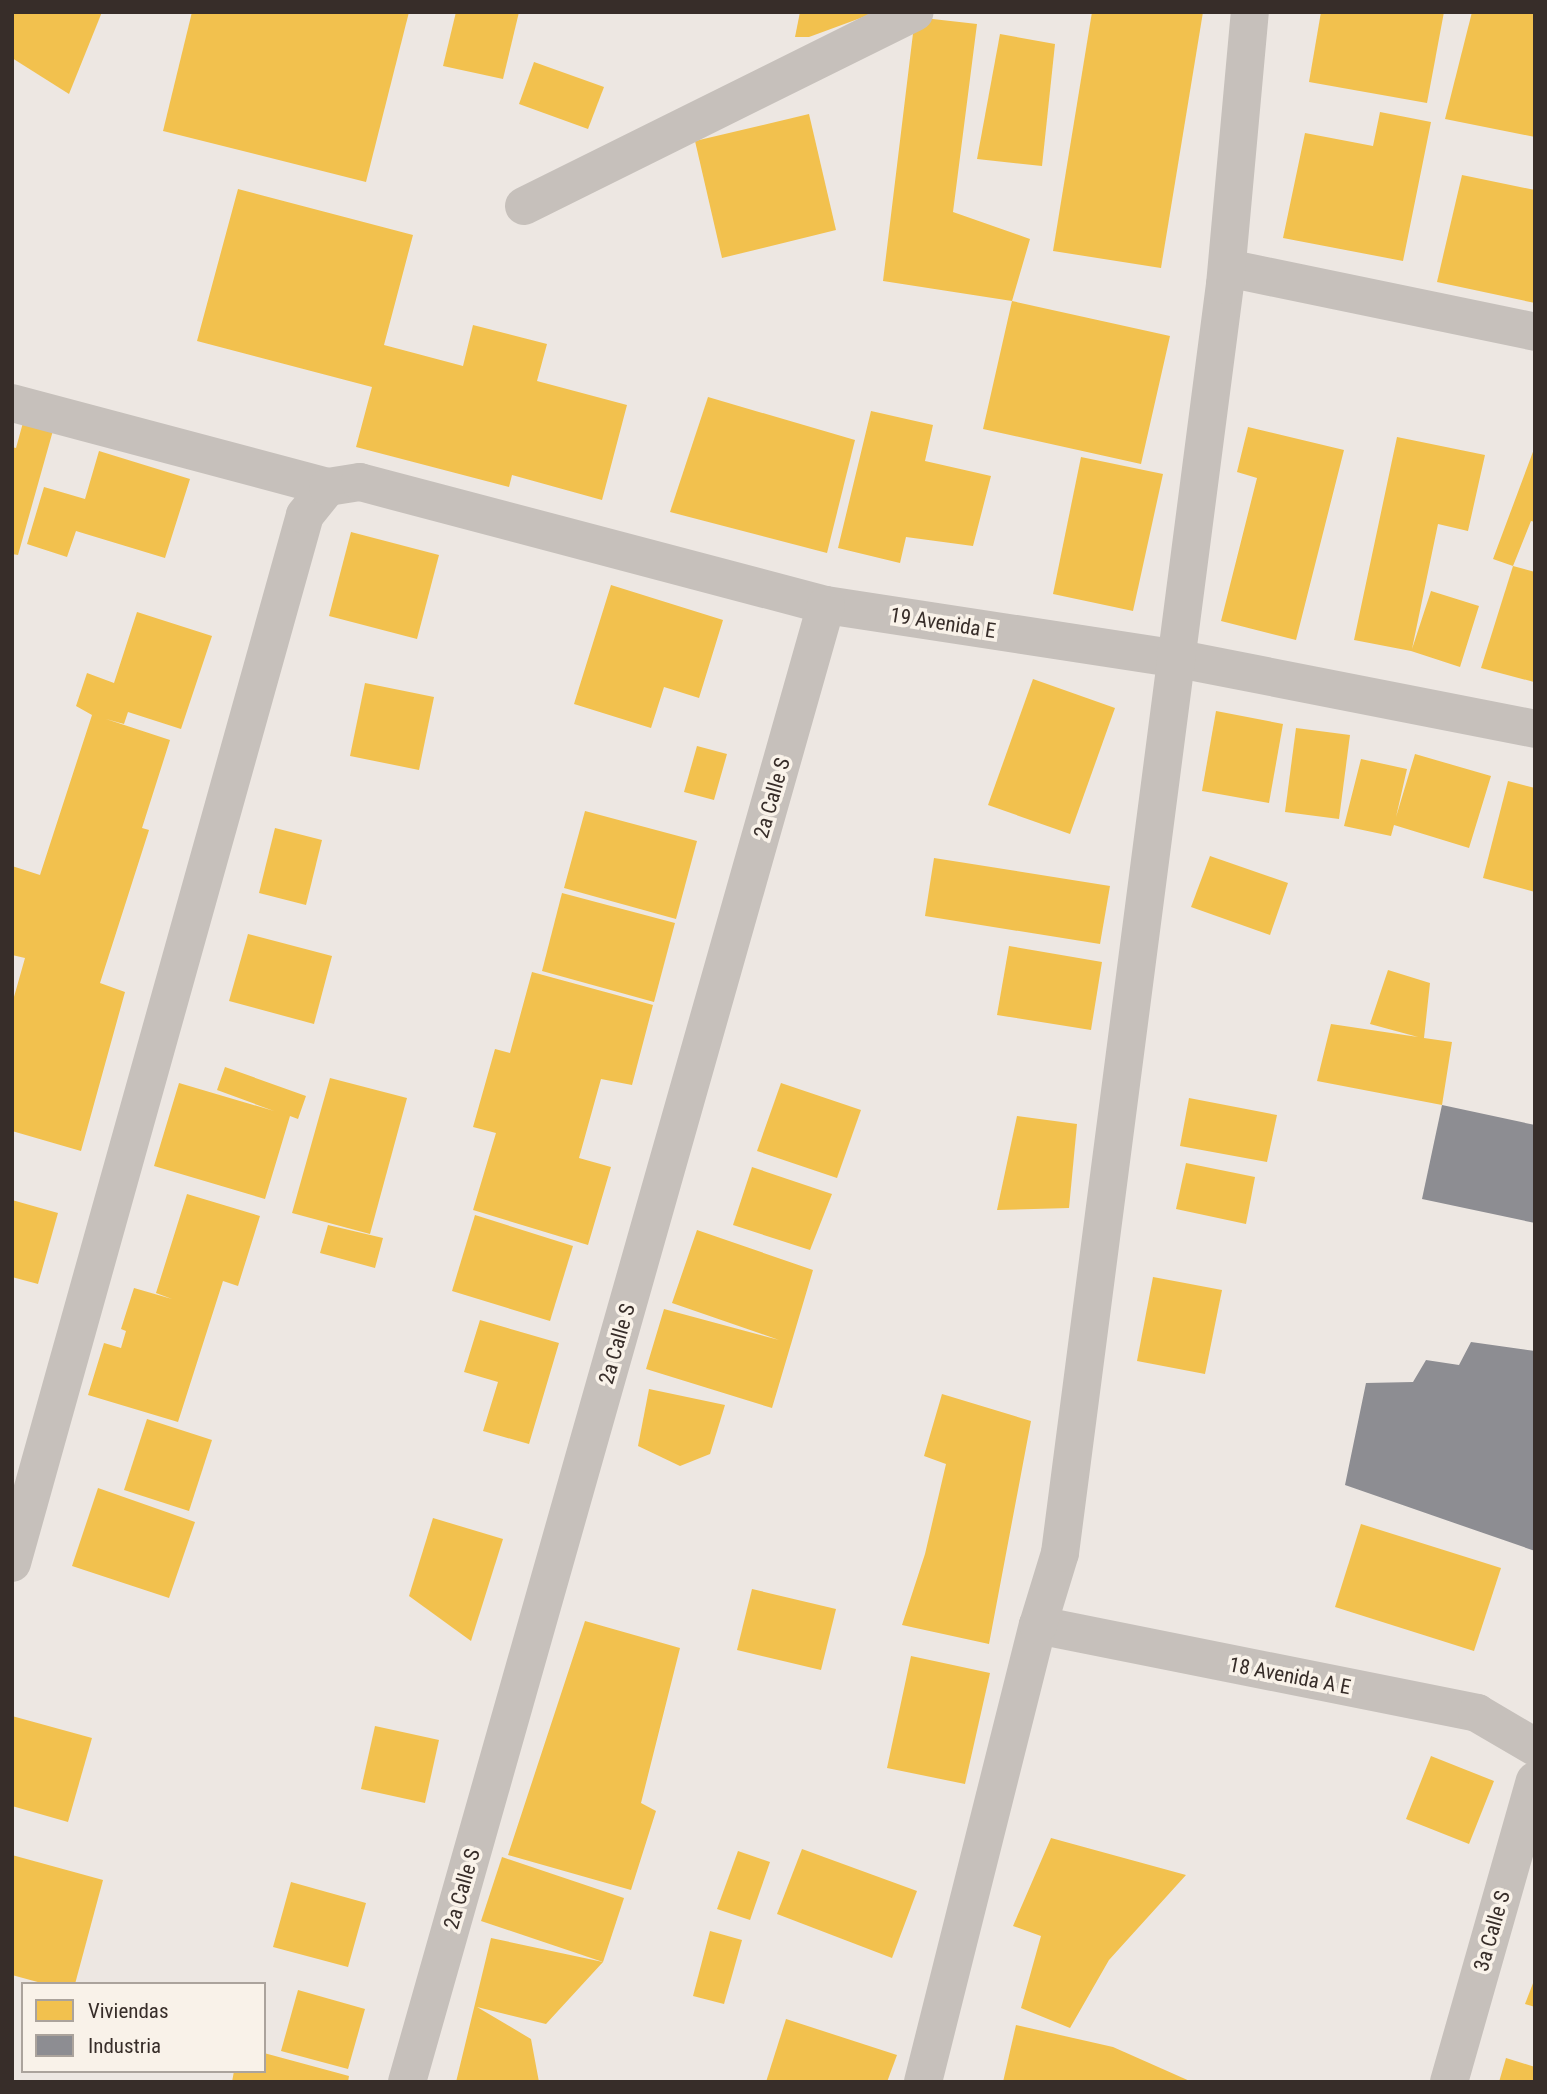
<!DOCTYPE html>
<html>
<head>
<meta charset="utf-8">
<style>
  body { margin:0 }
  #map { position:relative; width:1547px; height:2094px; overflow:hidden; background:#ede7e2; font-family:"Roboto Condensed",sans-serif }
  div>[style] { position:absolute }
  .homes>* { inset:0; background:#f2c14e }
  .industry>* { inset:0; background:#8d8d92 }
  .street>* { height:38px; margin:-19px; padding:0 19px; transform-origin:19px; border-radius:19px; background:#c6c0bb }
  span { translate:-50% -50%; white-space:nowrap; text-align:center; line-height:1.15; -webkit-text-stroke:7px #f9f2e9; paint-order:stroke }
  .street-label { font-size:21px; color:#372d29 }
  .frame { position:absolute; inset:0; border:14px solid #372d29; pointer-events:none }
  .legend { position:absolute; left:21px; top:1982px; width:245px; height:91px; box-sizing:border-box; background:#f9f2e9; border:2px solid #aba39c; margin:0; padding:9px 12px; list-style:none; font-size:21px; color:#372d29 }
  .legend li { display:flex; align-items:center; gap:14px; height:35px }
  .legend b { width:35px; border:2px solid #aba39c }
</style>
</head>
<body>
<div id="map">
  <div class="homes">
    <div style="clip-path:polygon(12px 12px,102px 12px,69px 94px,12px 58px)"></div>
    <div style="clip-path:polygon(192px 12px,409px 12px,366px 182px,163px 131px)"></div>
    <div style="clip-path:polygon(456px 12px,519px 12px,503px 79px,443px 66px)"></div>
    <div style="clip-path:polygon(800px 12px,877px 12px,809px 37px,795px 37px)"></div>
    <div style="clip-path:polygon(1092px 12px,1203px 12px,1161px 268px,1053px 251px)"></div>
    <div style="clip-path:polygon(1321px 12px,1444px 12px,1427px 103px,1309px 82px)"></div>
    <div style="clip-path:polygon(1472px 12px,1535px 12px,1535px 137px,1445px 119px)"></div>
    <div style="clip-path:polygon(915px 17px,977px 24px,953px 212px,1030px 239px,1012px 301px,1170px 336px,1141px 464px,983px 429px,1012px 301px,883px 281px)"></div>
    <div style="clip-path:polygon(1000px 34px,1055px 44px,1042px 166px,977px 159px)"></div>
    <div style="clip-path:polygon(534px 62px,604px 87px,588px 129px,519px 104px)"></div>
    <div style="clip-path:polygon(1380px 112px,1431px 122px,1403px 261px,1283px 238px,1305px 133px,1373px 146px)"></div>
    <div style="clip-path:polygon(809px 114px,836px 230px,722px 258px,695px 141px)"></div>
    <div style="clip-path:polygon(1462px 175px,1535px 190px,1535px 303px,1437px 282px)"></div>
    <div style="clip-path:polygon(238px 189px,413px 235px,384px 345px,463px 366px,473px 325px,547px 344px,537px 381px,627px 405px,602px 500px,512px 475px,509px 487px,356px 447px,372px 387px,197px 341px)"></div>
    <div style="clip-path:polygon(708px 397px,855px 440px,827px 553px,670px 512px)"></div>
    <div style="clip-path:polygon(871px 411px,933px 425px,925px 461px,991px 476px,973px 546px,906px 537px,900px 563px,838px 548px)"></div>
    <div style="clip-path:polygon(24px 419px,54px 427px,18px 555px,12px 554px,12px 447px,16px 448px)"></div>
    <div style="clip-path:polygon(1248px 427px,1344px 450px,1296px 640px,1221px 621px,1257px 478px,1237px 472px)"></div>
    <div style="clip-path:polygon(1397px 437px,1485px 455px,1468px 531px,1438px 524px,1412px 649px,1431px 591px,1479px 606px,1460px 667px,1411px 651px,1354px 640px)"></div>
    <div style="clip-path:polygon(1534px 449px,1535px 522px,1531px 521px,1513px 566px,1493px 559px)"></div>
    <div style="clip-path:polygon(99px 451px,190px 479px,165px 558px,76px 531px,67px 557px,27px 544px,44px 487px,85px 499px)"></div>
    <div style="clip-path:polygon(1081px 457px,1163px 474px,1133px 611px,1053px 594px)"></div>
    <div style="clip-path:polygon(351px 532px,439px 555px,417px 639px,329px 616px)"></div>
    <div style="clip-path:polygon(1513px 566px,1535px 572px,1534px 682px,1481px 668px)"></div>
    <div style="clip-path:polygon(611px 585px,723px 620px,699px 698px,664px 687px,651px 728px,574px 704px)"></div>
    <div style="clip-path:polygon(137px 612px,212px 636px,181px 729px,128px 712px,124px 724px,106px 719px,170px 740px,142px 828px,149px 830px,100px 983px,125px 992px,81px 1151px,12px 1131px,12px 1004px,25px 958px,12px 955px,12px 866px,40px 875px,92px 715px,76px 706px,87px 673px,114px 683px)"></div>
    <div style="clip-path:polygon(1033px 679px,1115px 708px,1070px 834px,988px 805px)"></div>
    <div style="clip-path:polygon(365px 683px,434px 697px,419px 770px,350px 756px)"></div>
    <div style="clip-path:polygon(1216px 711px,1283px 724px,1269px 803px,1202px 791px)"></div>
    <div style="clip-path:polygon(1296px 728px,1350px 735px,1339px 819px,1285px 812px)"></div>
    <div style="clip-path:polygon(697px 746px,727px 754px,714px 800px,684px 792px)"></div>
    <div style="clip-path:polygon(1415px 754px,1491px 776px,1469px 848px,1394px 825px,1391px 836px,1344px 826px,1361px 759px,1407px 769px,1396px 817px)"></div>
    <div style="clip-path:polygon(1508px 781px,1535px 788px,1535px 892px,1483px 878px)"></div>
    <div style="clip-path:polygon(585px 811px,697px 841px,676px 919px,564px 888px)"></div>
    <div style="clip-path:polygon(275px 828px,322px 840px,306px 905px,259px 893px)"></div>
    <div style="clip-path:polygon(1210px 856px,1288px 883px,1270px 935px,1191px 907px)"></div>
    <div style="clip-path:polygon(934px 858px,1110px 886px,1100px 944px,925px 916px)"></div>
    <div style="clip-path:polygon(562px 893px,675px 923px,654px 1002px,542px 971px)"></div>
    <div style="clip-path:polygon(248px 934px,332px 956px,314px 1024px,229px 1001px)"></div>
    <div style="clip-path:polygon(1009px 946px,1102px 962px,1091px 1030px,997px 1015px)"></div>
    <div style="clip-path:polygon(1388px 970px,1430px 983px,1424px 1038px,1452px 1042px,1442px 1105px,1317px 1081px,1331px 1024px,1418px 1037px,1370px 1024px)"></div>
    <div style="clip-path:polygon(532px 972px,653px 1005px,632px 1085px,601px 1079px,579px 1158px,611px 1167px,588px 1245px,473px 1210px,496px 1133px,473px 1127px,495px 1049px,510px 1053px)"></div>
    <div style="clip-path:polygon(225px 1067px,306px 1096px,298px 1119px,290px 1116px,265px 1199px,154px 1166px,179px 1083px,274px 1111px,217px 1090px)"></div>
    <div style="clip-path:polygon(330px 1078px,407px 1098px,370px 1234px,292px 1213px)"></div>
    <div style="clip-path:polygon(781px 1083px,861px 1110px,837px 1178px,757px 1151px)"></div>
    <div style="clip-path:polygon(1189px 1098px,1277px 1115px,1267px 1162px,1180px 1146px)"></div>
    <div style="clip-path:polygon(1017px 1116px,1077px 1124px,1069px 1208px,997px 1210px)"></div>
    <div style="clip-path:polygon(1186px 1163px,1255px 1177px,1246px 1224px,1176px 1209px)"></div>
    <div style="clip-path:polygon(752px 1167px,832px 1194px,810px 1250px,733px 1225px)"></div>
    <div style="clip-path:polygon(187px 1194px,260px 1216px,238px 1286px,223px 1281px,178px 1422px,88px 1395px,104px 1343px,121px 1348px,126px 1331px,121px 1329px,134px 1288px,172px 1299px,156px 1293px)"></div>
    <div style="clip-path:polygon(12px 1200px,58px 1213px,38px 1284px,12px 1277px)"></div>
    <div style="clip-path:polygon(475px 1215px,573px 1246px,550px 1321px,452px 1291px)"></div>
    <div style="clip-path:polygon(328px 1225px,383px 1238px,375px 1268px,320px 1253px)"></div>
    <div style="clip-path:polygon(697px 1230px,813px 1270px,772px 1408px,646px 1369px,664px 1309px,779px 1340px,672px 1303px)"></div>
    <div style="clip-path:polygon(1153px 1277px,1222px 1290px,1205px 1374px,1137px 1361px)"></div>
    <div style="clip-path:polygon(480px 1320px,559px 1343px,529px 1444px,483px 1431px,498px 1382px,464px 1372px)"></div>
    <div style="clip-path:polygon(649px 1389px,725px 1405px,710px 1454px,680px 1466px,638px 1446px)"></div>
    <div style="clip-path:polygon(942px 1394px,1031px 1421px,989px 1644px,902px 1625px,925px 1554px,946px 1464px,924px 1456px)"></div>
    <div style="clip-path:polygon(147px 1419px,212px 1440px,189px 1511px,124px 1490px)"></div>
    <div style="clip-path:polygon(98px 1488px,195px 1522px,169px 1598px,72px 1566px)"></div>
    <div style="clip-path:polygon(433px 1518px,503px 1539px,471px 1641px,409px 1596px)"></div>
    <div style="clip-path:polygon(1361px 1524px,1501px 1568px,1474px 1651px,1335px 1607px)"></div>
    <div style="clip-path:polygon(752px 1589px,836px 1609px,821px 1670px,737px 1650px)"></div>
    <div style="clip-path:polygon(585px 1621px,680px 1648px,641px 1803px,656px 1811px,631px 1890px,508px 1855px)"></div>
    <div style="clip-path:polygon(911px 1656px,990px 1673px,965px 1784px,887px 1768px)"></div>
    <div style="clip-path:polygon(12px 1716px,92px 1738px,68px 1822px,12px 1806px)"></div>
    <div style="clip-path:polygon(375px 1726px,439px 1740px,425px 1803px,361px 1789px)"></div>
    <div style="clip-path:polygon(1431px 1756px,1494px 1781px,1469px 1844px,1406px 1819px)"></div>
    <div style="clip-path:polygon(1051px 1838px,1186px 1875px,1109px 1960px,1070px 2028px,1021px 2008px,1041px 1936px,1013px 1926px)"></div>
    <div style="clip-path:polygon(802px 1849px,917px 1891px,892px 1958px,777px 1914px)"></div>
    <div style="clip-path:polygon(738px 1851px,770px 1862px,750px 1920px,717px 1909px)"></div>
    <div style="clip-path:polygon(12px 1855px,103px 1880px,75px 1984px,45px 1984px,12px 1975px)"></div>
    <div style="clip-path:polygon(502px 1857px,624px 1898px,603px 1962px,481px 1921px)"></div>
    <div style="clip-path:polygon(291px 1882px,366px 1903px,348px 1967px,273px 1947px)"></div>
    <div style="clip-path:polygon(710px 1931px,742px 1940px,724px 2004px,693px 1996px)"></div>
    <div style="clip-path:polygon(491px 1938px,603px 1962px,546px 2024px,477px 2007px,531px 2039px,539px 2082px,456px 2082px)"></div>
    <div style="clip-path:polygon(1535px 1978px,1535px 2007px,1525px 2004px)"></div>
    <div style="clip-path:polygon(298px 1990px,365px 2009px,348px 2069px,281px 2051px)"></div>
    <div style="clip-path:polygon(786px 2019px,897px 2055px,887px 2082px,766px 2082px)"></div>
    <div style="clip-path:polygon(1016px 2025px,1113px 2047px,1192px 2082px,1003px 2082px)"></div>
    <div style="clip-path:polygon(264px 2053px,349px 2076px,348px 2082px,232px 2082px,234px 2071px,264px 2071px)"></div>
    <div style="clip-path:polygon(1506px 2058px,1535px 2067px,1535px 2082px,1499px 2082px)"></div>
  </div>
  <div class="industry">
    <div style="clip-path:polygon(1442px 1105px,1535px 1125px,1535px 1223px,1422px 1199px)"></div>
    <div style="clip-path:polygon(1471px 1342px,1535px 1351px,1535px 1551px,1345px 1485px,1366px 1383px,1413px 1382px,1426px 1360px,1459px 1365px)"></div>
  </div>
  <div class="street">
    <div style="left:524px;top:206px;width:436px;rotate:-26.4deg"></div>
    <div style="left:1227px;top:268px;width:315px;rotate:11.7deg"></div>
    <div style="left:12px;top:403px;width:327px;rotate:14.9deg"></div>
    <div style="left:12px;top:1563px;width:1088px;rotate:-74.38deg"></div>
    <div style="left:305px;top:515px;width:36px;rotate:-51deg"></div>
    <div style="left:328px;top:487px;width:32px;rotate:-9deg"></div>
    <div style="left:360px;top:482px;width:482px;rotate:14.8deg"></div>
    <div style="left:826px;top:605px;width:352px;rotate:8.7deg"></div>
    <div style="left:1174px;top:658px;width:368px;rotate:11.1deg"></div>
    <div style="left:1038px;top:1625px;width:448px;rotate:11.3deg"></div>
    <div style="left:1477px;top:1713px;width:67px;rotate:30.4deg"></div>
    <div style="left:407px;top:2082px;width:1535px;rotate:-74.16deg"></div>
    <div style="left:923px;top:2082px;width:471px;rotate:-75.9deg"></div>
    <div style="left:1038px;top:1625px;width:75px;rotate:-73deg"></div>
    <div style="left:1060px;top:1553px;width:1279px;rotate:-82.59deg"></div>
    <div style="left:1225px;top:285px;width:274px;rotate:-84.8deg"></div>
    <div style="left:1449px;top:2082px;width:313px;rotate:-74.1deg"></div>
  </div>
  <div class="street-label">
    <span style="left:943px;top:623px;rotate:9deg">19 Avenida E</span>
    <span style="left:772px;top:798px;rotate:-74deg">2a Calle S</span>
    <span style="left:617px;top:1344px;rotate:-74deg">2a Calle S</span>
    <span style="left:1290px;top:1676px;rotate:11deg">18 Avenida A E</span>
    <span style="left:462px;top:1889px;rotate:-74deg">2a Calle S</span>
    <span style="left:1492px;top:1931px;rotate:-74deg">3a Calle S</span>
  </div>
  <div class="frame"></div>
  <ul class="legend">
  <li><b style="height:19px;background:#f2c14e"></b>Viviendas</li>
  <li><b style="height:19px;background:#8d8d92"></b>Industria</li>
  </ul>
</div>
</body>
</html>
